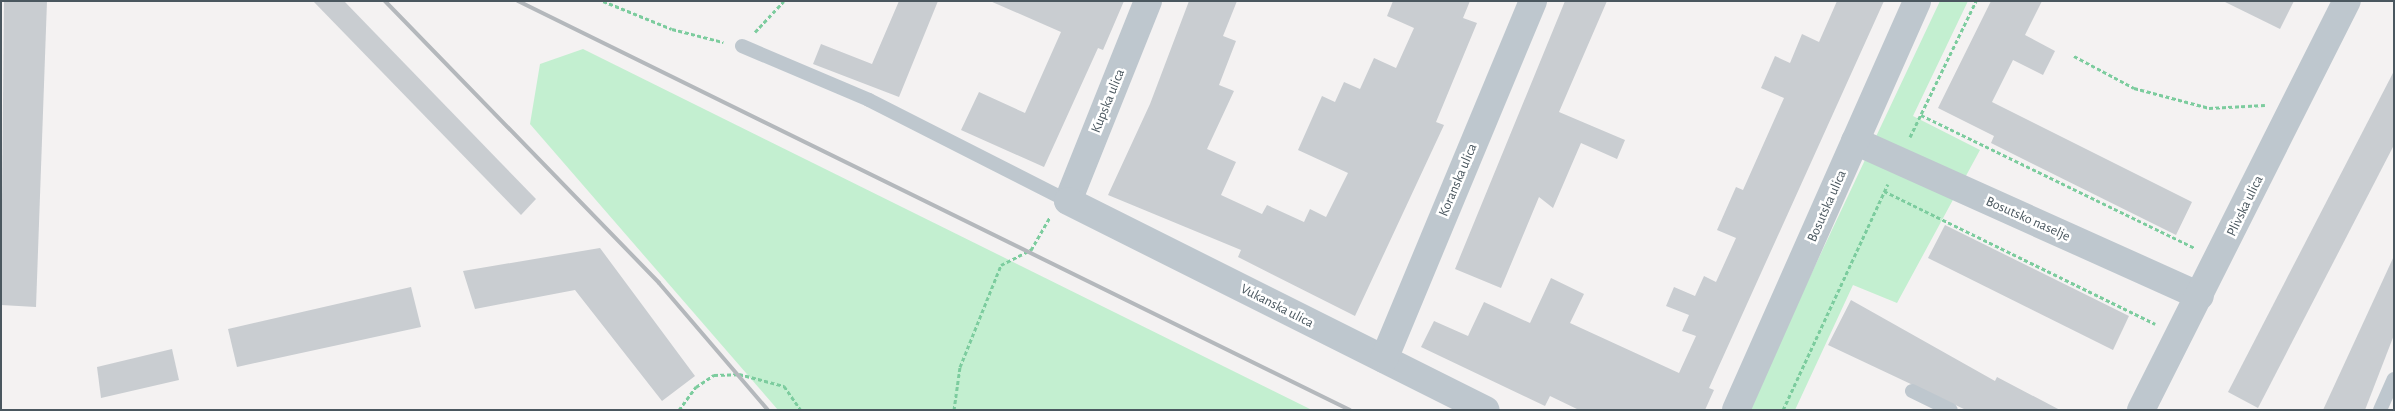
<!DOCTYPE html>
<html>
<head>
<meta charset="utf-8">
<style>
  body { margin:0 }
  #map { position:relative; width:2395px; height:411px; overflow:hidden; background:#f4f2f2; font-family:"Alegreya Sans",sans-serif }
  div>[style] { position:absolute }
  .green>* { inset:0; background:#c3efd0 }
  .building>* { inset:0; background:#c9cdd1 }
  .path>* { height:3px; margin-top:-1.5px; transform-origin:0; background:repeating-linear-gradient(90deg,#7ccc9e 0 4px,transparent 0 6.5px) }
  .service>* { height:14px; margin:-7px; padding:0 7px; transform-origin:7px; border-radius:7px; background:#bec7ce }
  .minor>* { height:28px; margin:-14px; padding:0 14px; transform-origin:14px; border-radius:14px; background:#bec7ce }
  .rail>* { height:4px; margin:-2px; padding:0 2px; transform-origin:2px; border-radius:2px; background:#b4b8bc }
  span { translate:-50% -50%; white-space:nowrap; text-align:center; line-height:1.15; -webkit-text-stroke:5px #fff; paint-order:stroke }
  .street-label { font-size:14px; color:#4a575f }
  .frame { position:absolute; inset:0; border:2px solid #4a575f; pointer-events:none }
</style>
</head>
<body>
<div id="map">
  <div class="green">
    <div style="clip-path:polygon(1940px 1px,1968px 1px,1913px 116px,1980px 150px,1897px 303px,1853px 285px,1795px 410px,1747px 410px)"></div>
    <div style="clip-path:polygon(583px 49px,1312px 410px,778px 410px,530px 124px,540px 64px)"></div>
  </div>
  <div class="building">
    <div style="clip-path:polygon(4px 1px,47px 1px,36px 307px,1px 305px)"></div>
    <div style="clip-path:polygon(313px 1px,344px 1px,536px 199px,521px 215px)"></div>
    <div style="clip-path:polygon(899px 1px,938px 1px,899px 97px,813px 64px,821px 44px,872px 64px)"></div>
    <div style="clip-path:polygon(990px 1px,1124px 1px,1103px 50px,1098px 48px,1044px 167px,961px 130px,979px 92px,1025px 113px,1061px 32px)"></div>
    <div style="clip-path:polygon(1189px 1px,1237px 1px,1223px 36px,1236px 41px,1219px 85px,1234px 91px,1207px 149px,1236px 162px,1221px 195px,1262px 214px,1267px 205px,1304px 222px,1310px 209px,1326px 217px,1348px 173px,1298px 150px,1322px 96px,1335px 102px,1344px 82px,1360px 89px,1374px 58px,1396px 68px,1414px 28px,1387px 16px,1393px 1px,1470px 1px,1463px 18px,1477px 23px,1436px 122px,1444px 125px,1355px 316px,1238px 257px,1241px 250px,1108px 195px,1150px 104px)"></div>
    <div style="clip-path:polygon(1565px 1px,1607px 1px,1559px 112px,1625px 140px,1617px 159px,1581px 143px,1553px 208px,1539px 197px,1501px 288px,1455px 269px)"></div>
    <div style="clip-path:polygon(1837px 1px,1884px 1px,1709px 388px,1714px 390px,1705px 410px,1579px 410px,1550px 396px,1545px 406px,1421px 347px,1434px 321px,1468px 336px,1484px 302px,1530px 323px,1551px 278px,1584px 294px,1570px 323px,1679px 373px,1696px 336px,1682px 331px,1689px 315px,1666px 306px,1674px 287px,1695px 296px,1704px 276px,1716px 282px,1736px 238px,1717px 230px,1736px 187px,1743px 190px,1784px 98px,1761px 88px,1775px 56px,1790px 63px,1802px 34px,1819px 42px)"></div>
    <div style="clip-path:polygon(1991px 1px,2042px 1px,2025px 35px,2055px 51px,2043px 75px,2013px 60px,1992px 102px,2192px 202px,2176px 235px,1991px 143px,1994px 136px,1938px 108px)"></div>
    <div style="clip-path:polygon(2223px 1px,2294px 1px,2280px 29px)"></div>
    <div style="clip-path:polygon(2394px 71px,2394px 145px,2258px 408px,2228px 392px)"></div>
    <div style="clip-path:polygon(1945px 225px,2129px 316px,2113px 350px,1928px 258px)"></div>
    <div style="clip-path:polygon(600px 248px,695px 376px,662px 401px,575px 290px,475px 309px,463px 271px)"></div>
    <div style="clip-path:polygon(2394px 256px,2394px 335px,2365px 410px,2323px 410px)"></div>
    <div style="clip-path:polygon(411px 287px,421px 327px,237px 367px,228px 329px)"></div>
    <div style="clip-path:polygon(1851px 300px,1995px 381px,1997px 377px,2060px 410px,1966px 410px,1828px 345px)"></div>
    <div style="clip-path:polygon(172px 349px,179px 380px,101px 398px,97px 367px)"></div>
  </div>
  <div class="path">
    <div style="left:603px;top:1px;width:74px;rotate:22.1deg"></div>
    <div style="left:672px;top:29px;width:53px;rotate:14.3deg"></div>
    <div style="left:755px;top:32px;width:42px;rotate:-46.9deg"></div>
    <div style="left:2074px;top:56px;width:68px;rotate:28.1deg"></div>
    <div style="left:2134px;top:88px;width:78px;rotate:14.9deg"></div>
    <div style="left:2209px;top:108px;width:56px;rotate:-3.1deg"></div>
    <div style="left:1921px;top:115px;width:305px;rotate:25.9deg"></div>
    <div style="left:1910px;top:137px;width:151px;rotate:-64.1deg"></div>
    <div style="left:1884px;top:191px;width:302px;rotate:26.1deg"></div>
    <div style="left:679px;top:410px;width:29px;rotate:-54deg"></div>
    <div style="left:696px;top:387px;width:22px;rotate:-34deg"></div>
    <div style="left:714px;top:375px;width:25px;rotate:-2deg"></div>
    <div style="left:739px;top:374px;width:47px;rotate:14.9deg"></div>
    <div style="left:784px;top:386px;width:29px;rotate:55deg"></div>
    <div style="left:954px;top:410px;width:43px;rotate:-82.1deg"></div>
    <div style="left:960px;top:367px;width:110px;rotate:-68.1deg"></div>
    <div style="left:1001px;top:265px;width:34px;rotate:-27deg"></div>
    <div style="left:1031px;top:250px;width:38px;rotate:-60deg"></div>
    <div style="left:1783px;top:410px;width:249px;rotate:-65.1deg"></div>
  </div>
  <div class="service">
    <div style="left:742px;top:46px;width:138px;rotate:23deg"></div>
    <div style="left:869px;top:100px;width:223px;rotate:26.9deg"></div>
    <div style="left:1912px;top:391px;width:43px;rotate:26deg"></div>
    <div style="left:2380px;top:410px;width:34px;rotate:-66deg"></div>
  </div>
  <div class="minor">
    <div style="left:1148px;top:1px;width:215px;rotate:111.8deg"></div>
    <div style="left:1068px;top:201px;width:467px;rotate:26.6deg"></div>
    <div style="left:1855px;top:141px;width:378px;rotate:24.2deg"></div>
    <div style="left:1384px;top:359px;width:388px;rotate:-67.4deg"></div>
    <div style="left:1736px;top:410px;width:447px;rotate:-66.1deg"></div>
    <div style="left:2141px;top:410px;width:458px;rotate:-63.3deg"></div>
  </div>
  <div class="rail">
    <div style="left:385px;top:1px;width:393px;rotate:45.8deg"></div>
    <div style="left:659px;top:283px;width:167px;rotate:49.4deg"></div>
    <div style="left:518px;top:1px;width:927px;rotate:26.18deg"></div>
  </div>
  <div class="street-label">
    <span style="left:1108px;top:101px;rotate:-68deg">Kupska ulica</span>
    <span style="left:1458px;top:180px;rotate:-67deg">Koranska ulica</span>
    <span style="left:1827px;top:206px;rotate:-66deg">Bosutska ulica</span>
    <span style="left:2245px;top:206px;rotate:-64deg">Plivska ulica</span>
    <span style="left:2028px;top:219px;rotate:24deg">Bosutsko naselje</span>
    <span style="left:1277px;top:306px;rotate:27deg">Vukanska ulica</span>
  </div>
  <div class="frame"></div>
</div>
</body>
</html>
